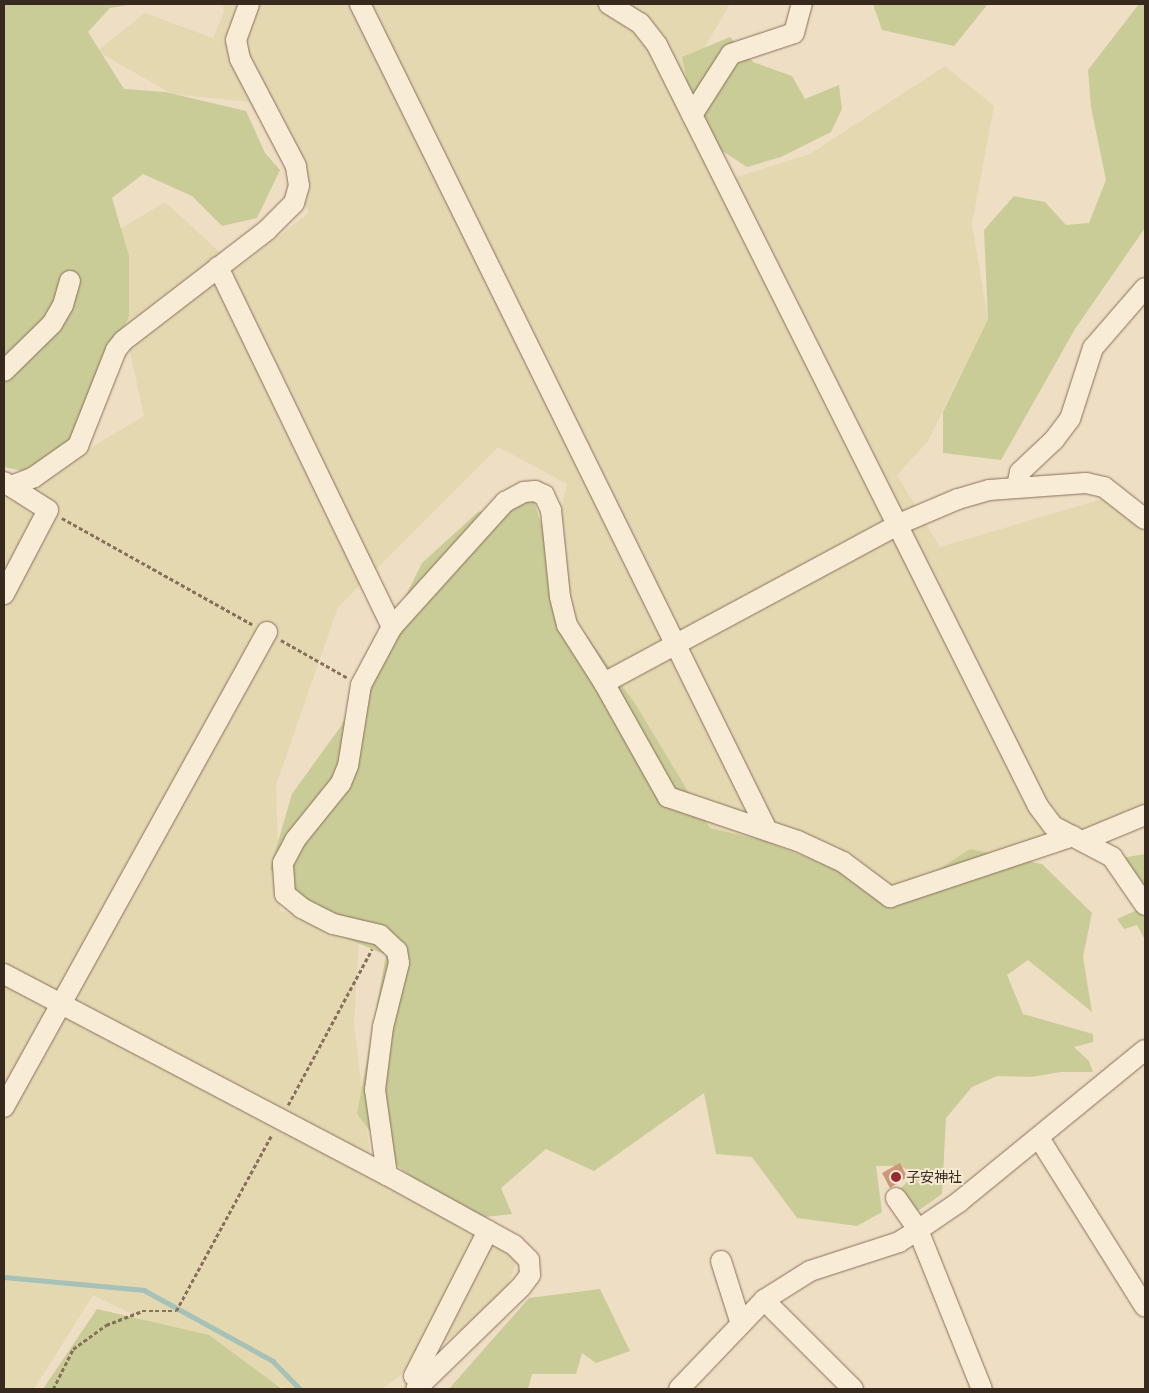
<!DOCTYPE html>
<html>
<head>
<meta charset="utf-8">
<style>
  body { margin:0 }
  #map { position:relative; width:1149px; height:1393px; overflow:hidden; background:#eedec3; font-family:"IBM Plex Serif","Noto Sans JP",serif }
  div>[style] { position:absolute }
  .farmland>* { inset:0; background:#e4d8b1 }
  .green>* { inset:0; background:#cacc97 }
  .stream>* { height:4.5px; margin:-2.25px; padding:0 2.25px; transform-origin:2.25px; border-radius:2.25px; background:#a6c1b7 }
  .building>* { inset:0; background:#cc9679 }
  .path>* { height:2.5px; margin-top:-1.25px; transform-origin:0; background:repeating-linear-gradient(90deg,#886f5a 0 4px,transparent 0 6.5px) }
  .roads { filter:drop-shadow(0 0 1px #886f5a) drop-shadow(0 0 1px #886f5a) }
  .minor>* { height:20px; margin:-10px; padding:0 10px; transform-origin:10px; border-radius:10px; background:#f9ecd7 }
  .dots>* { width:14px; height:14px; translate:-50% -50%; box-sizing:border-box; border:2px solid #f5e9d3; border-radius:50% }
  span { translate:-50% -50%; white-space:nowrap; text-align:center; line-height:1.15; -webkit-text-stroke:4px #f5e9d3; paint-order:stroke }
  .poi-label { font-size:14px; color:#38291e }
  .left { translate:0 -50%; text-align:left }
  .frame { position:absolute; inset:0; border:5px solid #38291e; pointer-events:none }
</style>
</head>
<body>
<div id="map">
  <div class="farmland">
    <div style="clip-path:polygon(223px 4px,730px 4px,700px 55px,730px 179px,810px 154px,945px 66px,994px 106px,972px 224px,988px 319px,928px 441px,897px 475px,940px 547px,1109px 497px,1145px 533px,1145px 820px,850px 913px,646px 815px,546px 569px,567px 484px,498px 447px,338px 607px,276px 785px,280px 911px,360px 925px,354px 1024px,370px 1155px,522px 1246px,504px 1298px,382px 1389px,286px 1389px,93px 1295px,34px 1389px,4px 1389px,4px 493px,10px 496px,144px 416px,105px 238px,165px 202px,237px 268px,309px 213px,250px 102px,172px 94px,97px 51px,145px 13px,213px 38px,224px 12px)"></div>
  </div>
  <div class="green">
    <div style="clip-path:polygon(4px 4px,134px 4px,110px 8px,88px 32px,124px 89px,165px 92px,246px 111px,265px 153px,280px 170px,257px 218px,222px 226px,192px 196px,143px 174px,112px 198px,129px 256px,129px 316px,71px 444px,23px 471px,4px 467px)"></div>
    <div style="clip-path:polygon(873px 4px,988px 4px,954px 46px,882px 30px)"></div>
    <div style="clip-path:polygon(1139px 4px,1145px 4px,1145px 228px,1075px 329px,1001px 460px,943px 453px,943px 412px,988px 319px,984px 230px,1014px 196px,1045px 202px,1066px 225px,1089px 223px,1106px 180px,1091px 107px,1088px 70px)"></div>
    <div style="clip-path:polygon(730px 37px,753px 62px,792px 76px,805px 99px,839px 85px,842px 109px,831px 132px,781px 157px,747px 167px,698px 135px,682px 57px)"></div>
    <div style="clip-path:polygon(534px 501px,553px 559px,559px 608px,588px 637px,636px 705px,710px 828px,765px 841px,906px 897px,927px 877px,970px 849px,1042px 864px,1092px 913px,1083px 957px,1092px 1012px,1028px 960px,1007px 975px,1023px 1014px,1093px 1034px,1093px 1042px,1074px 1047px,1089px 1061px,1093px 1072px,1061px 1072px,1031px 1077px,997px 1076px,972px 1087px,946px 1118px,942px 1194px,918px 1211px,888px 1201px,916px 1173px,899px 1166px,876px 1166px,882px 1212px,857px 1226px,797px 1218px,752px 1157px,716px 1154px,704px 1093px,594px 1171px,546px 1149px,501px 1188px,512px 1214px,465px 1219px,395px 1164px,357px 1114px,386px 955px,315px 925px,270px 869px,292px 794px,341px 726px,422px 563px,478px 512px)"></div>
    <div style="clip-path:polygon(1145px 854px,1145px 940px,1137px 925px,1124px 929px,1117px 919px,1137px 910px,1104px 861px)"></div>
    <div style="clip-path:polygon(600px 1289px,630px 1351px,596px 1363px,582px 1353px,576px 1374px,532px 1374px,528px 1389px,449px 1389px,529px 1298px)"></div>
    <div style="clip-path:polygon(97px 1309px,209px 1335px,282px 1389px,43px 1389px)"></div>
  </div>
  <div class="stream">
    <div style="left:4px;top:1277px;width:141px;rotate:5.3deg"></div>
    <div style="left:144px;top:1290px;width:147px;rotate:28.8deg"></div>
    <div style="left:273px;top:1361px;width:39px;rotate:46deg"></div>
  </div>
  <div class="building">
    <div style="clip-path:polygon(900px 1163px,907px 1177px,890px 1188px,882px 1173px)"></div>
  </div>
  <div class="path">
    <div style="left:62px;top:518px;width:218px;rotate:29.2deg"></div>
    <div style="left:281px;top:640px;width:77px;rotate:29.6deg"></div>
    <div style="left:288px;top:1105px;width:177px;rotate:-61.7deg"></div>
    <div style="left:53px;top:1389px;width:45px;rotate:-63.4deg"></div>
    <div style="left:73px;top:1349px;width:41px;rotate:-36deg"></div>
    <div style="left:106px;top:1325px;width:39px;rotate:-21deg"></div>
    <div style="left:142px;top:1311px;width:34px"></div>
    <div style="left:176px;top:1311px;width:201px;rotate:-61.5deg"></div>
  </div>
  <div class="roads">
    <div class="minor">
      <div style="left:360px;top:4px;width:921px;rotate:63.77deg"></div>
      <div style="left:609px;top:4px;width:36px;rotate:32deg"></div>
      <div style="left:640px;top:23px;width:28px;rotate:52deg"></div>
      <div style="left:657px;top:45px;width:851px;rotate:63.4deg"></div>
      <div style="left:1038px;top:806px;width:25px;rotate:53deg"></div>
      <div style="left:1053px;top:826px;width:67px;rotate:27.7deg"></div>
      <div style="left:1112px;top:857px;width:58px;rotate:55.5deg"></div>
      <div style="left:692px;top:115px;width:72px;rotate:-57.4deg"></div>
      <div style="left:731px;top:54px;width:66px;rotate:-18.4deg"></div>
      <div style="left:794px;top:33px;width:30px;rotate:-75deg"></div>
      <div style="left:218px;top:267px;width:400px;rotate:64.2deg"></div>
      <div style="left:4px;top:371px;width:67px;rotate:-44.4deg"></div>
      <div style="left:52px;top:324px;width:22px;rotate:-60deg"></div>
      <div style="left:63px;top:305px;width:25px;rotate:-74deg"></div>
      <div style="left:4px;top:482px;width:52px;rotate:32.5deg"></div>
      <div style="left:48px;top:510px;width:95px;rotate:117.6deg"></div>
      <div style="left:11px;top:486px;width:25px;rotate:-21deg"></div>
      <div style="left:34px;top:477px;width:54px;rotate:-35.2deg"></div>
      <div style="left:78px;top:446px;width:103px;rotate:-68.4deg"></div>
      <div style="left:116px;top:350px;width:11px;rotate:-52deg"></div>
      <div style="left:123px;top:341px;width:182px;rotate:-37.6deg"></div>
      <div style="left:267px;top:230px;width:38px;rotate:-45deg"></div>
      <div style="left:294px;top:203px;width:18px;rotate:-74deg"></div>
      <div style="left:299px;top:186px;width:20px;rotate:-99deg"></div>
      <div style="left:296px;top:166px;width:121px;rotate:-117.6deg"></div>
      <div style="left:240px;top:59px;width:19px;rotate:-102deg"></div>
      <div style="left:236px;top:40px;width:38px;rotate:-70deg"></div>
      <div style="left:1017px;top:487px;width:15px;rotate:-79deg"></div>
      <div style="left:1020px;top:472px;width:47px;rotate:-43.3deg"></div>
      <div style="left:1054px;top:440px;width:26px;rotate:-53deg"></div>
      <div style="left:1070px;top:419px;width:75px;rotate:-72.1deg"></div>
      <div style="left:1093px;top:348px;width:79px;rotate:-49.1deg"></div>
      <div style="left:604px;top:683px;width:335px;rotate:-28.3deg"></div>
      <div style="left:899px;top:524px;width:64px;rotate:-23deg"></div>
      <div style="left:958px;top:499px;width:32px;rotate:-16deg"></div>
      <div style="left:989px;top:490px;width:97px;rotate:-4.1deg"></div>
      <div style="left:1086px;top:483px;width:18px;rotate:13deg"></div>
      <div style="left:1104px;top:487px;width:52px;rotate:38deg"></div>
      <div style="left:1082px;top:841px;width:68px;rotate:-22.4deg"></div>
      <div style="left:4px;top:974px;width:433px;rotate:27.7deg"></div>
      <div style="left:387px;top:1175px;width:145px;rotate:28.9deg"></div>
      <div style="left:514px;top:1245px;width:21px;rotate:45deg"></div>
      <div style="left:529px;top:1260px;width:15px;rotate:86deg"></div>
      <div style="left:530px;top:1275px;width:15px;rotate:127deg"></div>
      <div style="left:521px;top:1287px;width:146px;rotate:135.8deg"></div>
      <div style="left:4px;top:1107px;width:543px;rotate:-61.03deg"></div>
      <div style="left:1039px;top:1138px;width:199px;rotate:57.9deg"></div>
      <div style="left:387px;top:1175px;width:86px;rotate:-98deg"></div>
      <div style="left:375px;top:1090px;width:64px;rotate:-82.8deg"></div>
      <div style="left:383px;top:1027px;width:66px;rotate:-76deg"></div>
      <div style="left:399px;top:963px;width:12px;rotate:-99deg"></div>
      <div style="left:397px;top:951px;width:23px;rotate:-137deg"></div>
      <div style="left:380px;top:935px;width:48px;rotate:-166.8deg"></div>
      <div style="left:333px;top:924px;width:35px;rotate:-153deg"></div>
      <div style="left:302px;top:908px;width:22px;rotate:-141deg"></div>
      <div style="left:285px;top:894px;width:31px;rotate:-94deg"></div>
      <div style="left:283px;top:863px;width:26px;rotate:-62deg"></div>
      <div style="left:295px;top:840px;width:73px;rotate:-51.1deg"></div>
      <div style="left:341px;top:783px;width:18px;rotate:-68deg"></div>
      <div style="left:348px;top:766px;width:82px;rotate:-80.9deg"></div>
      <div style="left:361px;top:685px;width:66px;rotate:-61.9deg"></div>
      <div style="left:392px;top:627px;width:169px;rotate:-47.9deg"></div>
      <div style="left:505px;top:502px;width:21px;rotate:-28deg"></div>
      <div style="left:524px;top:492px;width:11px;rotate:-5deg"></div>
      <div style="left:535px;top:491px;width:10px;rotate:24deg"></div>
      <div style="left:544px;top:495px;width:17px;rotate:65deg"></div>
      <div style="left:551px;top:510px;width:87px;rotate:84.1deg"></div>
      <div style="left:560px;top:597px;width:29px;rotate:76deg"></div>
      <div style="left:567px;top:625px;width:69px;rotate:57.5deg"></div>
      <div style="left:604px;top:683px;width:131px;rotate:60.7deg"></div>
      <div style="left:668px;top:797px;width:137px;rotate:18.7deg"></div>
      <div style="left:798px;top:841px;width:50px;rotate:25deg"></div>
      <div style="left:843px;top:862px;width:59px;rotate:36.7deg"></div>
      <div style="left:890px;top:897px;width:193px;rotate:-18.4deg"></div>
      <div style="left:896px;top:1198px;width:39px;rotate:55deg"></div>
      <div style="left:918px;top:1230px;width:171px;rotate:68.1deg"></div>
      <div style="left:721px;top:1261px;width:66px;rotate:72.4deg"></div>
      <div style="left:764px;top:1300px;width:126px;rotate:45deg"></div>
      <div style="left:421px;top:1382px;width:9px;rotate:-139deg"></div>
      <div style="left:414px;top:1376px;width:163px;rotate:-63deg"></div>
      <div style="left:679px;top:1389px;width:123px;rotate:-46.3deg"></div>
      <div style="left:764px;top:1300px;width:54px;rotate:-32.2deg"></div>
      <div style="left:810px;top:1271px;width:94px;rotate:-18deg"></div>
      <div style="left:899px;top:1242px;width:22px;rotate:-32deg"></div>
      <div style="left:918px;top:1230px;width:50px;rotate:-34.3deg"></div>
      <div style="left:959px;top:1202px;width:240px;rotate:-39.3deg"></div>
    </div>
  </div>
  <div class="dots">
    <div style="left:896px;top:1177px;background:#972a33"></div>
  </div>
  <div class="poi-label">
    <span class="left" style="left:906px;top:1177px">子安神社</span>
  </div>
  <div class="frame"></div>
</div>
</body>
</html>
